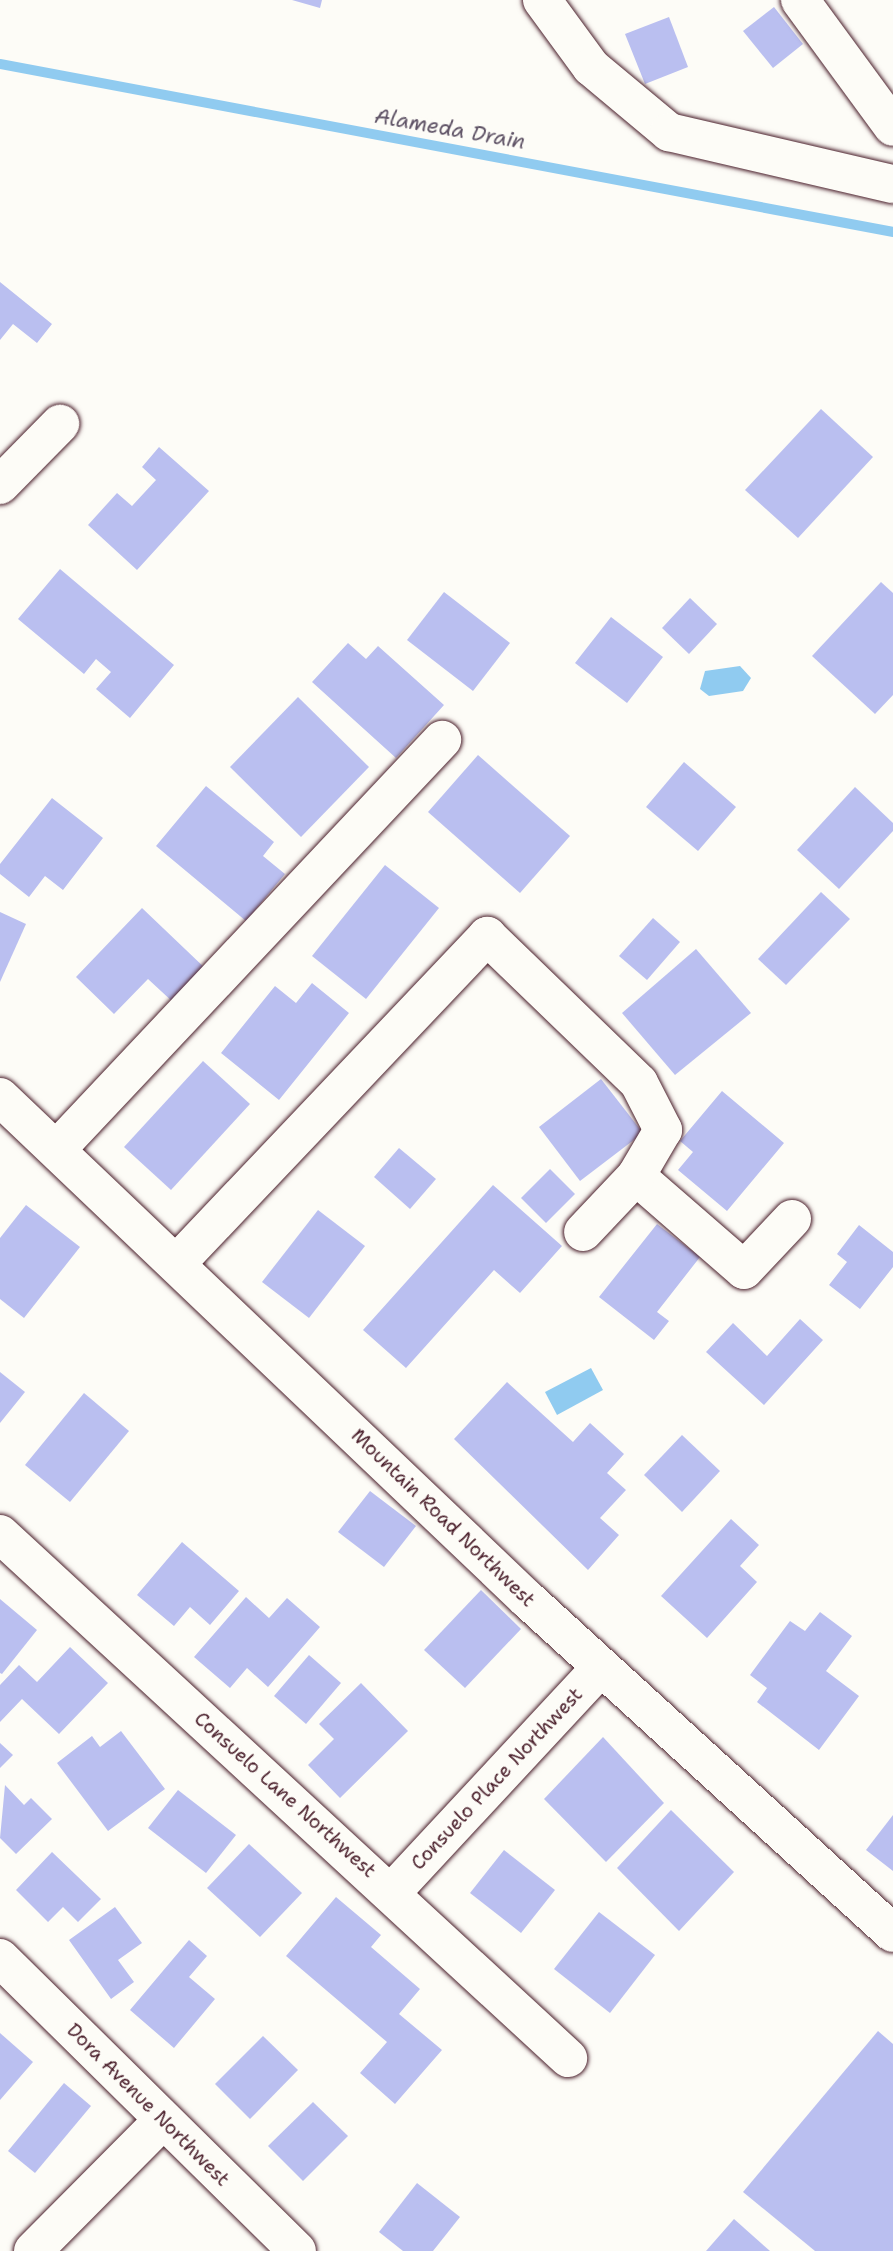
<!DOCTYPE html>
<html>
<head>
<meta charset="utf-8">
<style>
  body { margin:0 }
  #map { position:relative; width:893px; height:2251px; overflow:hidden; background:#fdfcf7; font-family:"Shantell Sans",sans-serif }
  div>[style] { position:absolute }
  .water>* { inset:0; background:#90cbf0 }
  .stream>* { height:10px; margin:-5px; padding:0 5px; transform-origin:5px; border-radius:5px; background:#90cbf0 }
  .building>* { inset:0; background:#babff0 }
  .roads { filter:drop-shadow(0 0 2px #4a1f2b) drop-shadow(0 0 2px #4a1f2b) }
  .minor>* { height:38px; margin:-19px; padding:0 19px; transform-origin:19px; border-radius:19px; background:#fdfcf7 }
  span { translate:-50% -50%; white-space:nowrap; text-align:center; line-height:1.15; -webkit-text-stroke:5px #fdfcf7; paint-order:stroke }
  .street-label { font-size:19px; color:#4a1f2b }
  .water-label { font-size:21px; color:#5f5366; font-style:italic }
</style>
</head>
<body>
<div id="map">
  <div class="water">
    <div style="clip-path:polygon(740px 666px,751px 678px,743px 691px,709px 696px,700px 689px,705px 671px)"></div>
    <div style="clip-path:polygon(591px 1368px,603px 1390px,557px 1415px,545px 1392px)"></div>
  </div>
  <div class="stream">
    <div style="left:0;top:64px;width:909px;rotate:10.65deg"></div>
  </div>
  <div class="building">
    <div style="clip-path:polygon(292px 0,322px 0,320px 8px)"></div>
    <div style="clip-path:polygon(774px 7px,803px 44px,773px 68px,743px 31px)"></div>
    <div style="clip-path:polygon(669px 17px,688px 67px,645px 84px,625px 34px)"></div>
    <div style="clip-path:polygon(0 282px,52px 324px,37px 343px,13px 324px,0 340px)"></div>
    <div style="clip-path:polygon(821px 409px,873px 457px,798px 538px,745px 490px)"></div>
    <div style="clip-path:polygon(159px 447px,209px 491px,137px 570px,88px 525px,117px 493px,132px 506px,156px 480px,142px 467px)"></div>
    <div style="clip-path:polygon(60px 569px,174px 665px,130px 718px,96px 689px,111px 672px,96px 659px,84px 674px,18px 619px)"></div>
    <div style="clip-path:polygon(881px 582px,893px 593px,893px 695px,875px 714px,812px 656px)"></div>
    <div style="clip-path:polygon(444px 592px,510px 643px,473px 691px,407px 640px)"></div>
    <div style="clip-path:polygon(690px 598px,717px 624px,689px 654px,662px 628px)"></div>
    <div style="clip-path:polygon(611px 617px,663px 657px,627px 703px,575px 663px)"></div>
    <div style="clip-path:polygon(348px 643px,366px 659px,378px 646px,444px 705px,396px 758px,312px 682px)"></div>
    <div style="clip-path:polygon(298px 697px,369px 767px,301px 837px,230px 767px)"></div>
    <div style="clip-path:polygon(478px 755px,570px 836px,520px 893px,428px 812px)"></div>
    <div style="clip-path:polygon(684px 762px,736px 807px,698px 851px,646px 807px)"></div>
    <div style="clip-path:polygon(206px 786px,274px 842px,263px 856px,285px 874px,246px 921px,156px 846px)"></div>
    <div style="clip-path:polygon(855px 787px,893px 823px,893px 831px,839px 889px,797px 850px)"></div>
    <div style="clip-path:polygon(52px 798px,103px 838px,63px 890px,45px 876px,29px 897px,0 874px,0 864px)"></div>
    <div style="clip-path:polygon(385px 865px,439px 908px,366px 999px,312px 956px)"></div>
    <div style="clip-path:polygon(821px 892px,850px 919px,786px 985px,758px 959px)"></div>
    <div style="clip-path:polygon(142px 908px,207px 970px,175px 1004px,148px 979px,114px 1014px,76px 977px)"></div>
    <div style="clip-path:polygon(0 912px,26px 924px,0 982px)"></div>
    <div style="clip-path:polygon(653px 918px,680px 942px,647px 980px,619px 956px)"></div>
    <div style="clip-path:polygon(696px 949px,751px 1013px,675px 1075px,622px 1013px)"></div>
    <div style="clip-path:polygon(312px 983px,349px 1013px,279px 1100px,221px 1053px,275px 986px,296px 1003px)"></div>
    <div style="clip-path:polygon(203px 1061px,250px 1104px,171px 1190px,124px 1147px)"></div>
    <div style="clip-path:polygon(601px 1079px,643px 1133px,580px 1181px,539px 1127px)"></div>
    <div style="clip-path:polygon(722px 1091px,784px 1143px,727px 1211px,678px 1170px,693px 1152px,680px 1141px)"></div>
    <div style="clip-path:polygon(399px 1148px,436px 1179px,410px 1209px,374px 1177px)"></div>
    <div style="clip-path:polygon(550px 1169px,575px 1194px,546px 1223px,521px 1198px)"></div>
    <div style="clip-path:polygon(493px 1185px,562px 1246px,520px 1293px,494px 1270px,406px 1368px,363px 1330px)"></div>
    <div style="clip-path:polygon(26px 1205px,80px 1247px,24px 1318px,0 1299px,0 1238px)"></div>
    <div style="clip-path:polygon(318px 1210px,365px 1246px,309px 1318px,262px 1282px)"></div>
    <div style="clip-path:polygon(657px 1224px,700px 1257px,657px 1312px,669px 1321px,654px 1340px,599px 1297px)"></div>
    <div style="clip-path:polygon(859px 1225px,893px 1252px,893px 1267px,860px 1309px,829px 1285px,847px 1262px,837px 1254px)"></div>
    <div style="clip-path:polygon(800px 1319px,823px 1340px,764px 1405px,706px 1352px,733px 1323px,767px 1356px)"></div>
    <div style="clip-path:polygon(0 1372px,25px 1392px,0 1423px)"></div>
    <div style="clip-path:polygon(507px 1382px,573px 1442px,590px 1423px,624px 1454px,607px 1473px,626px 1490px,600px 1518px,619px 1535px,588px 1570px,454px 1439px)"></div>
    <div style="clip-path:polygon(84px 1393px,129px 1431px,70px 1502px,25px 1465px)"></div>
    <div style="clip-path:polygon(682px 1435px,720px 1471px,682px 1512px,644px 1475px)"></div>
    <div style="clip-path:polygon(370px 1491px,416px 1526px,384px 1567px,338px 1532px)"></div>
    <div style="clip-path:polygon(731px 1519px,759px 1545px,740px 1566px,757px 1582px,707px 1638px,661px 1596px)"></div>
    <div style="clip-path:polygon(182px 1542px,239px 1591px,210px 1625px,190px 1607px,174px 1626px,137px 1595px)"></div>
    <div style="clip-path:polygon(481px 1590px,521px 1629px,465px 1688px,424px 1650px)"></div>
    <div style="clip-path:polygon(246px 1597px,269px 1618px,287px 1598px,320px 1627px,268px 1687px,247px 1668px,230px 1688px,194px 1657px)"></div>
    <div style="clip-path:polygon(0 1599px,37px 1630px,2px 1674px,0 1673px)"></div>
    <div style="clip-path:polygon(820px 1612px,852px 1636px,826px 1671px,859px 1696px,819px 1750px,757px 1702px,767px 1688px,750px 1675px,790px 1621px,805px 1631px)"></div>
    <div style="clip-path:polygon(70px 1647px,108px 1683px,59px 1734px,22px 1699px,0 1722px,0 1685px,19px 1665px,37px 1682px)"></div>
    <div style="clip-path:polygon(309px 1655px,341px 1683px,306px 1724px,274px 1696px)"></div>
    <div style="clip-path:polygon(361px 1683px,408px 1731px,340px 1798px,308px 1765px,334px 1739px,319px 1724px)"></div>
    <div style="clip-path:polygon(121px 1731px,165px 1789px,108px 1831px,57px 1763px,92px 1736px,100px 1747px)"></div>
    <div style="clip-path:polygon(603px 1737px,664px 1803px,606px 1862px,544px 1799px)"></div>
    <div style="clip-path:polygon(0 1743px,13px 1755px,0 1768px)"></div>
    <div style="clip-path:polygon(5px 1785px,24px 1805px,31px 1798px,52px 1819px,16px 1854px,0 1838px)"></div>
    <div style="clip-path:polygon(178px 1790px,236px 1835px,206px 1873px,148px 1828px)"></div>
    <div style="clip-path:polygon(671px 1810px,734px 1872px,679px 1931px,617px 1868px)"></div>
    <div style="clip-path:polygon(893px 1815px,893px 1871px,866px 1850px)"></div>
    <div style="clip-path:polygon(249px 1844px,302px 1893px,260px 1937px,207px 1888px)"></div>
    <div style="clip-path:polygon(504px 1850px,555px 1890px,521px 1933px,470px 1893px)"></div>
    <div style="clip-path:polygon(52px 1852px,101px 1899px,78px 1922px,63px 1907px,48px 1922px,16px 1890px)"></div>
    <div style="clip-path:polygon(336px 1897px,381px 1935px,371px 1947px,420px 1989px,399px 2014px,442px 2050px,395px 2104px,360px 2073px,387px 2042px,286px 1956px)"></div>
    <div style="clip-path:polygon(115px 1907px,142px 1943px,118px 1960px,134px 1982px,111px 1999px,69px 1940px)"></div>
    <div style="clip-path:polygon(599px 1912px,655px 1955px,610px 2013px,554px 1969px)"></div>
    <div style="clip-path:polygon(189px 1940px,207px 1956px,189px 1977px,215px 1999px,174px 2048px,130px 2010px)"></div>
    <div style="clip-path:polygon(878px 2031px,893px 2044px,893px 2251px,815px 2251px,743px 2192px)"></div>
    <div style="clip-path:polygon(0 2033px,33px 2062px,0 2100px)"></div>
    <div style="clip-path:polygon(263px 2036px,298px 2070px,250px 2119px,215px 2084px)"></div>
    <div style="clip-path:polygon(64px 2083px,91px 2106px,35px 2173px,8px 2151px)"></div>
    <div style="clip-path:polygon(313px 2102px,348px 2136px,303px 2181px,268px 2146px)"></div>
    <div style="clip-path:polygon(417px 2183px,460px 2217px,433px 2251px,403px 2251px,379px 2232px)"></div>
    <div style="clip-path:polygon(734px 2219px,770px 2251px,706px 2251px)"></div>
  </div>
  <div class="roads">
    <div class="minor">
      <div style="left:542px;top:0;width:83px;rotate:53.8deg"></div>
      <div style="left:591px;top:67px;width:102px;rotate:39.8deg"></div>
      <div style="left:669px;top:132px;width:230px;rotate:13.1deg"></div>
      <div style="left:800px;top:0;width:157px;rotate:53.8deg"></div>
      <div style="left:0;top:485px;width:86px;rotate:-45.5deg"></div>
      <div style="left:0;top:1097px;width:728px;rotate:43.61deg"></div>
      <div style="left:527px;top:1599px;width:495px;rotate:42.4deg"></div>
      <div style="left:57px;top:1149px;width:562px;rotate:-46.73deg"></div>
      <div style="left:636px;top:1176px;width:143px;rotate:41deg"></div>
      <div style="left:744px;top:1270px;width:70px;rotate:-46.7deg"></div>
      <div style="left:177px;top:1263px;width:451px;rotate:-46.5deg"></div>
      <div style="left:487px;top:936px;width:211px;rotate:44deg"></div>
      <div style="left:639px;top:1083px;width:53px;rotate:62.9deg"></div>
      <div style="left:663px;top:1130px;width:53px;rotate:120.4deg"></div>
      <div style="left:636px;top:1176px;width:77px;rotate:133.4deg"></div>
      <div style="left:0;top:1534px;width:773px;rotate:42.69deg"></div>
      <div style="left:393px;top:1891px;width:306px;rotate:-47.1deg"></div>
      <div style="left:0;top:1958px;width:417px;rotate:44.6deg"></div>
      <div style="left:33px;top:2251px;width:185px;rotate:-45.2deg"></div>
    </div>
  </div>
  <div class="street-label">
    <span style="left:443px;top:1518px;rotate:44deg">Mountain Road Northwest</span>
    <span style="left:497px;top:1779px;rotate:-47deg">Consuelo Place Northwest</span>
    <span style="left:285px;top:1795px;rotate:42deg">Consuelo Lane Northwest</span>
    <span style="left:148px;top:2105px;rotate:45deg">Dora Avenue Northwest</span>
  </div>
  <div class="water-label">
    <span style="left:450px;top:129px;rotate:10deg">Alameda Drain</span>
  </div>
</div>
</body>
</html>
